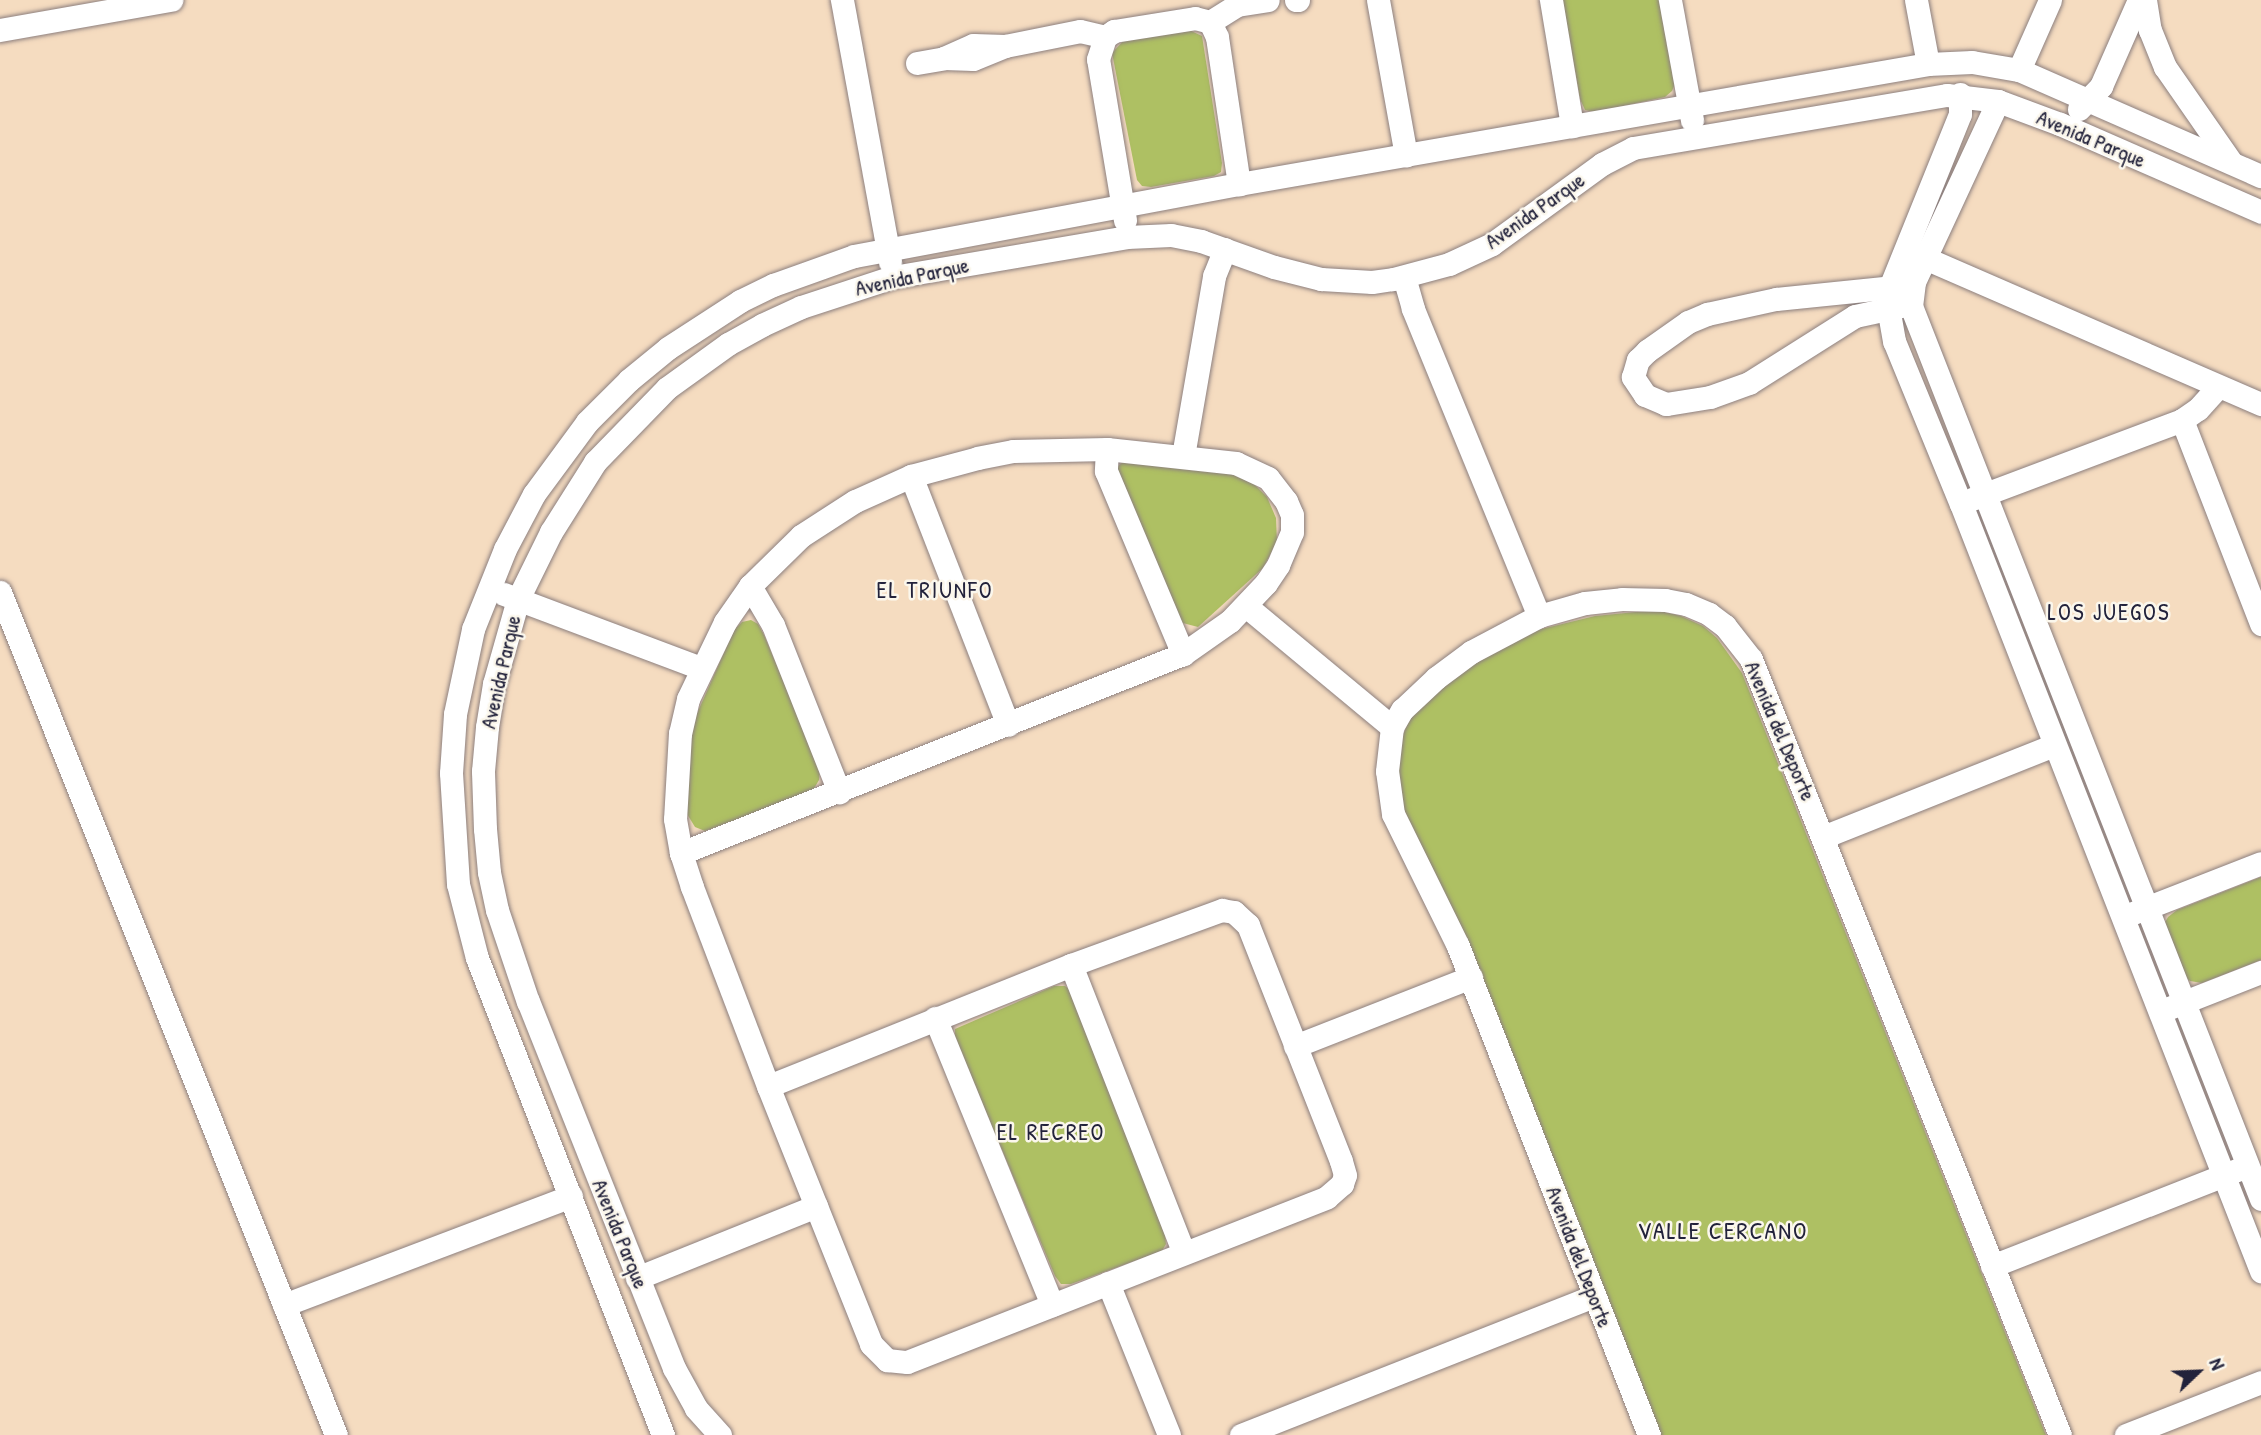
<!DOCTYPE html>
<html>
<head>
<meta charset="utf-8">
<style>
  body { margin:0 }
  #map { position:relative; width:2261px; height:1435px; overflow:hidden; background:#f5dcc0; font-family:"Patrick Hand",sans-serif }
  div>[style] { position:absolute }
  .green>* { inset:0; background:#aec063 }
  .roads { filter:drop-shadow(0 0 2px #8c7f7e) drop-shadow(0 0 2px #8c7f7e) }
  .minor>* { height:23px; margin:-11.5px; padding:0 11.5px; transform-origin:11.5px; border-radius:11.5px; background:#fff }
  span { translate:-50% -50%; white-space:nowrap; text-align:center; line-height:1.15; -webkit-text-stroke:5px #fbf7ec; paint-order:stroke }
  .street-label { font-size:21px; color:#22223b }
  .neighbourhood-label { font-size:23px; color:#22223b; letter-spacing:2px }
  .quarter-label { font-size:24px; color:#22223b; letter-spacing:2px }
  .north { position:absolute; left:2163px; top:1337px; width:70px; height:70px; -webkit-text-stroke:5px #fbf7ec; paint-order:stroke; rotate:67deg; font-size:19px; font-weight:700; line-height:28px; text-align:center; color:#22223b }
  .north::after { content:''; display:block; margin:auto; width:24px; height:32px; background:#22223b; clip-path:polygon(50% 0,100% 100%,50% 72%,0 100%) }
</style>
</head>
<body>
<div id="map">
  <div class="green">
    <div style="clip-path:polygon(1562px 0,1659px 0,1675px 84px,1672px 91px,1665px 97px,1595px 112px,1585px 110px,1580px 99px)"></div>
    <div style="clip-path:polygon(1187px 29px,1202px 36px,1222px 163px,1221px 172px,1214px 176px,1151px 187px,1142px 186px,1137px 180px,1112px 53px,1125px 39px)"></div>
    <div style="clip-path:polygon(1124px 461px,1235px 474px,1253px 483px,1267px 497px,1276px 518px,1277px 542px,1263px 568px,1198px 627px,1179px 622px,1118px 478px,1117px 467px)"></div>
    <div style="clip-path:polygon(1656px 610px,1681px 616px,1703px 626px,1717px 638px,1742px 673px,2046px 1435px,1656px 1435px,1404px 830px,1394px 771px,1398px 746px,1412px 714px,1464px 670px,1529px 632px,1595px 616px)"></div>
    <div style="clip-path:polygon(751px 620px,758px 624px,764px 635px,820px 768px,819px 780px,812px 792px,705px 831px,695px 827px,687px 814px,685px 776px,695px 718px,734px 630px,742px 622px)"></div>
    <div style="clip-path:polygon(2261px 877px,2261px 960px,2202px 983px,2190px 981px,2185px 977px,2164px 924px,2168px 917px,2177px 910px)"></div>
    <div style="clip-path:polygon(1054px 986px,1065px 986px,1074px 993px,1165px 1235px,1166px 1244px,1162px 1251px,1071px 1284px,1061px 1284px,1055px 1276px,955px 1038px,955px 1029px)"></div>
  </div>
  <div class="roads">
    <div class="minor">
      <div style="left:842px;top:0;width:266px;rotate:79.6deg"></div>
      <div style="left:1296px;top:0;width:2px"></div>
      <div style="left:1378px;top:0;width:158px;rotate:79.8deg"></div>
      <div style="left:1551px;top:0;width:128px;rotate:80.5deg"></div>
      <div style="left:1670px;top:0;width:122px;rotate:79.6deg"></div>
      <div style="left:1916px;top:0;width:65px;rotate:79.4deg"></div>
      <div style="left:2145px;top:0;width:30px;rotate:81deg"></div>
      <div style="left:2150px;top:30px;width:40px;rotate:68deg"></div>
      <div style="left:2165px;top:67px;width:116px;rotate:55.2deg"></div>
      <div style="left:1210px;top:22px;width:32px;rotate:-32deg"></div>
      <div style="left:1237px;top:5px;width:31px;rotate:-9deg"></div>
      <div style="left:0;top:30px;width:174px;rotate:-10deg"></div>
      <div style="left:1005px;top:46px;width:76px;rotate:-11.3deg"></div>
      <div style="left:1080px;top:31px;width:26px;rotate:13deg"></div>
      <div style="left:917px;top:63px;width:27px;rotate:-10deg"></div>
      <div style="left:944px;top:58px;width:29px;rotate:2deg"></div>
      <div style="left:973px;top:59px;width:35px;rotate:-22deg"></div>
      <div style="left:1005px;top:46px;width:32px;rotate:-178deg"></div>
      <div style="left:973px;top:45px;width:32px;rotate:156deg"></div>
      <div style="left:2019px;top:70px;width:77px;rotate:-66.1deg"></div>
      <div style="left:1960px;top:94px;width:20px;rotate:90deg"></div>
      <div style="left:1960px;top:114px;width:184px;rotate:112deg"></div>
      <div style="left:1891px;top:285px;width:22px;rotate:98deg"></div>
      <div style="left:1888px;top:307px;width:35px;rotate:80deg"></div>
      <div style="left:1894px;top:341px;width:176px;rotate:67.7deg"></div>
      <div style="left:1961px;top:504px;width:824px;rotate:68.64deg"></div>
      <div style="left:1998px;top:101px;width:200px;rotate:114.9deg"></div>
      <div style="left:1914px;top:282px;width:24px;rotate:97deg"></div>
      <div style="left:1911px;top:306px;width:959px;rotate:68.6deg"></div>
      <div style="left:2079px;top:109px;width:32px;rotate:-46deg"></div>
      <div style="left:2101px;top:86px;width:94px;rotate:-66.2deg"></div>
      <div style="left:1125px;top:220px;width:163px;rotate:-99.5deg"></div>
      <div style="left:1098px;top:59px;width:23px;rotate:-72deg"></div>
      <div style="left:1105px;top:37px;width:11px;rotate:-34deg"></div>
      <div style="left:1114px;top:31px;width:82px;rotate:-9.1deg"></div>
      <div style="left:1195px;top:18px;width:16px;rotate:15deg"></div>
      <div style="left:1210px;top:22px;width:17px;rotate:65deg"></div>
      <div style="left:1217px;top:37px;width:149px;rotate:81.5deg"></div>
      <div style="left:1911px;top:252px;width:382px;rotate:23.5deg"></div>
      <div style="left:1404px;top:277px;width:33px;rotate:74deg"></div>
      <div style="left:1413px;top:309px;width:332px;rotate:67.7deg"></div>
      <div style="left:1901px;top:306px;width:47px;rotate:167.7deg"></div>
      <div style="left:1855px;top:316px;width:125px;rotate:147.7deg"></div>
      <div style="left:1749px;top:383px;width:41px;rotate:160.3deg"></div>
      <div style="left:1710px;top:397px;width:45px;rotate:171deg"></div>
      <div style="left:1666px;top:404px;width:23px;rotate:-157deg"></div>
      <div style="left:1645px;top:395px;width:22px;rotate:-124deg"></div>
      <div style="left:1633px;top:377px;width:18px;rotate:-74deg"></div>
      <div style="left:1638px;top:360px;width:13px;rotate:-45deg"></div>
      <div style="left:1647px;top:351px;width:50px;rotate:-35.3deg"></div>
      <div style="left:1688px;top:322px;width:21px;rotate:-23deg"></div>
      <div style="left:1707px;top:314px;width:71px;rotate:-12.3deg"></div>
      <div style="left:1776px;top:299px;width:128px;rotate:-5.8deg"></div>
      <div style="left:2182px;top:420px;width:219px;rotate:68.8deg"></div>
      <div style="left:1107px;top:449px;width:22px;rotate:93deg"></div>
      <div style="left:1106px;top:471px;width:199px;rotate:67.2deg"></div>
      <div style="left:1183px;top:456px;width:183px;rotate:-80.2deg"></div>
      <div style="left:1214px;top:276px;width:29px;rotate:-68deg"></div>
      <div style="left:911px;top:476px;width:267px;rotate:68.7deg"></div>
      <div style="left:1972px;top:499px;width:224px;rotate:-20.6deg"></div>
      <div style="left:2182px;top:420px;width:19px;rotate:-35deg"></div>
      <div style="left:2198px;top:409px;width:30px;rotate:-48deg"></div>
      <div style="left:750px;top:586px;width:45px;rotate:59.5deg"></div>
      <div style="left:773px;top:625px;width:180px;rotate:68.4deg"></div>
      <div style="left:0;top:592px;width:907px;rotate:68.27deg"></div>
      <div style="left:504px;top:594px;width:210px;rotate:20.6deg"></div>
      <div style="left:1246px;top:606px;width:190px;rotate:39.7deg"></div>
      <div style="left:1823px;top:837px;width:249px;rotate:-21.7deg"></div>
      <div style="left:681px;top:853px;width:540px;rotate:-21.62deg"></div>
      <div style="left:1183px;top:654px;width:57px;rotate:-35.1deg"></div>
      <div style="left:1230px;top:621px;width:52px;rotate:-46.5deg"></div>
      <div style="left:1266px;top:583px;width:22px;rotate:-56deg"></div>
      <div style="left:1278px;top:565px;width:36px;rotate:-67deg"></div>
      <div style="left:1292px;top:532px;width:17px;rotate:-90deg"></div>
      <div style="left:1292px;top:515px;width:15px;rotate:-113deg"></div>
      <div style="left:1286px;top:501px;width:29px;rotate:-128deg"></div>
      <div style="left:1268px;top:478px;width:35px;rotate:-155deg"></div>
      <div style="left:1236px;top:463px;width:130px;rotate:-173.8deg"></div>
      <div style="left:1107px;top:449px;width:94px;rotate:178.8deg"></div>
      <div style="left:1013px;top:451px;width:36px;rotate:169deg"></div>
      <div style="left:978px;top:458px;width:69px;rotate:165deg"></div>
      <div style="left:911px;top:476px;width:61px;rotate:155.9deg"></div>
      <div style="left:855px;top:501px;width:64px;rotate:147.1deg"></div>
      <div style="left:801px;top:536px;width:71px;rotate:135.6deg"></div>
      <div style="left:750px;top:586px;width:44px;rotate:124.8deg"></div>
      <div style="left:725px;top:622px;width:85px;rotate:115.7deg"></div>
      <div style="left:688px;top:699px;width:35px;rotate:103deg"></div>
      <div style="left:680px;top:733px;width:86px;rotate:93.3deg"></div>
      <div style="left:675px;top:819px;width:35px;rotate:80deg"></div>
      <div style="left:681px;top:853px;width:36px;rotate:72deg"></div>
      <div style="left:692px;top:887px;width:213px;rotate:69.1deg"></div>
      <div style="left:768px;top:1086px;width:278px;rotate:68.2deg"></div>
      <div style="left:871px;top:1344px;width:23px;rotate:45deg"></div>
      <div style="left:887px;top:1360px;width:20px;rotate:6deg"></div>
      <div style="left:907px;top:1362px;width:451px;rotate:-21.4deg"></div>
      <div style="left:1327px;top:1197px;width:20px;rotate:-41deg"></div>
      <div style="left:1342px;top:1184px;width:9px;rotate:-72deg"></div>
      <div style="left:1345px;top:1175px;width:15px;rotate:-106deg"></div>
      <div style="left:1341px;top:1161px;width:254px;rotate:-111.5deg"></div>
      <div style="left:1248px;top:925px;width:19px;rotate:-137deg"></div>
      <div style="left:1234px;top:912px;width:12px;rotate:-171deg"></div>
      <div style="left:1222px;top:910px;width:161px;rotate:160deg"></div>
      <div style="left:1071px;top:965px;width:326px;rotate:158.2deg"></div>
      <div style="left:2133px;top:913px;width:137px;rotate:-21.3deg"></div>
      <div style="left:1071px;top:965px;width:309px;rotate:68.6deg"></div>
      <div style="left:2169px;top:1008px;width:99px;rotate:-21.4deg"></div>
      <div style="left:935px;top:1018px;width:310px;rotate:67.8deg"></div>
      <div style="left:1295px;top:1046px;width:189px;rotate:-21.4deg"></div>
      <div style="left:1992px;top:1266px;width:263px;rotate:-21.4deg"></div>
      <div style="left:637px;top:1278px;width:193px;rotate:-21.9deg"></div>
      <div style="left:1108px;top:1283px;width:164px;rotate:68.1deg"></div>
      <div style="left:284px;top:1305px;width:307px;rotate:-20.8deg"></div>
      <div style="left:663px;top:1435px;width:512px;rotate:-111.3deg"></div>
      <div style="left:477px;top:958px;width:76px;rotate:-104.4deg"></div>
      <div style="left:458px;top:884px;width:111px;rotate:-93.6deg"></div>
      <div style="left:451px;top:773px;width:59px;rotate:-86.1deg"></div>
      <div style="left:455px;top:714px;width:87px;rotate:-78deg"></div>
      <div style="left:473px;top:629px;width:86px;rotate:-68.2deg"></div>
      <div style="left:505px;top:549px;width:62px;rotate:-62.2deg"></div>
      <div style="left:534px;top:494px;width:89px;rotate:-53.6deg"></div>
      <div style="left:587px;top:422px;width:59px;rotate:-45deg"></div>
      <div style="left:629px;top:380px;width:50px;rotate:-39.4deg"></div>
      <div style="left:668px;top:348px;width:86px;rotate:-33.1deg"></div>
      <div style="left:740px;top:301px;width:37px;rotate:-26deg"></div>
      <div style="left:773px;top:285px;width:86px;rotate:-19.7deg"></div>
      <div style="left:854px;top:256px;width:392px;rotate:-10.6deg"></div>
      <div style="left:1239px;top:184px;width:699px;rotate:-9.88deg"></div>
      <div style="left:1928px;top:64px;width:44px;rotate:-2.6deg"></div>
      <div style="left:1972px;top:62px;width:48px;rotate:9.7deg"></div>
      <div style="left:2019px;top:70px;width:264px;rotate:23.7deg"></div>
      <div style="left:720px;top:1435px;width:36px;rotate:-132deg"></div>
      <div style="left:696px;top:1408px;width:46px;rotate:-118.8deg"></div>
      <div style="left:674px;top:1368px;width:394px;rotate:-111.7deg"></div>
      <div style="left:528px;top:1002px;width:97px;rotate:-108.6deg"></div>
      <div style="left:497px;top:910px;width:39px;rotate:-102deg"></div>
      <div style="left:489px;top:872px;width:43px;rotate:-95.3deg"></div>
      <div style="left:485px;top:829px;width:58px;rotate:-92deg"></div>
      <div style="left:483px;top:771px;width:44px;rotate:-84.8deg"></div>
      <div style="left:487px;top:727px;width:44px;rotate:-80.8deg"></div>
      <div style="left:494px;top:684px;width:88px;rotate:-74.2deg"></div>
      <div style="left:518px;top:599px;width:75px;rotate:-63.8deg"></div>
      <div style="left:551px;top:532px;width:83px;rotate:-57.8deg"></div>
      <div style="left:595px;top:462px;width:103px;rotate:-45.8deg"></div>
      <div style="left:667px;top:388px;width:75px;rotate:-35.8deg"></div>
      <div style="left:728px;top:344px;width:39px;rotate:-29deg"></div>
      <div style="left:762px;top:325px;width:43px;rotate:-24.8deg"></div>
      <div style="left:801px;top:307px;width:97px;rotate:-18.1deg"></div>
      <div style="left:893px;top:277px;width:237px;rotate:-9.7deg"></div>
      <div style="left:1127px;top:237px;width:44px;rotate:-2.6deg"></div>
      <div style="left:1171px;top:235px;width:31px;rotate:11deg"></div>
      <div style="left:1201px;top:241px;width:77px;rotate:19.6deg"></div>
      <div style="left:1274px;top:267px;width:49px;rotate:14.3deg"></div>
      <div style="left:1321px;top:279px;width:51px;rotate:3.4deg"></div>
      <div style="left:1372px;top:282px;width:21px;rotate:-8deg"></div>
      <div style="left:1393px;top:279px;width:58px;rotate:-15deg"></div>
      <div style="left:1449px;top:264px;width:47px;rotate:-24.9deg"></div>
      <div style="left:1492px;top:244px;width:136px;rotate:-36deg"></div>
      <div style="left:1602px;top:164px;width:35px;rotate:-27deg"></div>
      <div style="left:1633px;top:148px;width:318px;rotate:-9.6deg"></div>
      <div style="left:1947px;top:95px;width:51px;rotate:6.7deg"></div>
      <div style="left:1998px;top:101px;width:66px;rotate:20.4deg"></div>
      <div style="left:2060px;top:124px;width:219px;rotate:23.6deg"></div>
      <div style="left:1241px;top:1435px;width:379px;rotate:-21.5deg"></div>
      <div style="left:1649px;top:1435px;width:525px;rotate:-111.34deg"></div>
      <div style="left:1458px;top:946px;width:147px;rotate:-116.2deg"></div>
      <div style="left:1393px;top:814px;width:43px;rotate:-97.9deg"></div>
      <div style="left:1387px;top:771px;width:44px;rotate:-83.5deg"></div>
      <div style="left:1392px;top:727px;width:20px;rotate:-60deg"></div>
      <div style="left:1402px;top:710px;width:47px;rotate:-43.3deg"></div>
      <div style="left:1436px;top:678px;width:44px;rotate:-36.6deg"></div>
      <div style="left:1471px;top:652px;width:77px;rotate:-27.9deg"></div>
      <div style="left:1539px;top:616px;width:48px;rotate:-15.8deg"></div>
      <div style="left:1585px;top:603px;width:37px;rotate:-6deg"></div>
      <div style="left:1622px;top:599px;width:43px;rotate:1.3deg"></div>
      <div style="left:1665px;top:600px;width:21px;rotate:11deg"></div>
      <div style="left:1686px;top:604px;width:25px;rotate:23deg"></div>
      <div style="left:1709px;top:614px;width:20px;rotate:37deg"></div>
      <div style="left:1725px;top:626px;width:42px;rotate:51.8deg"></div>
      <div style="left:1751px;top:659px;width:835px;rotate:68.29deg"></div>
      <div style="left:2126px;top:1435px;width:145px;rotate:-21.4deg"></div>
    </div>
  </div>
  <div class="street-label">
    <span style="left:2091px;top:139px;rotate:23deg">Avenida Parque</span>
    <span style="left:1535px;top:211px;rotate:-35deg">Avenida Parque</span>
    <span style="left:912px;top:277px;rotate:-12deg">Avenida Parque</span>
    <span style="left:501px;top:672px;rotate:-77deg">Avenida Parque</span>
    <span style="left:1780px;top:731px;rotate:67deg">Avenida del Deporte</span>
    <span style="left:620px;top:1234px;rotate:68deg">Avenida Parque</span>
    <span style="left:1579px;top:1257px;rotate:69deg">Avenida del Deporte</span>
  </div>
  <div class="neighbourhood-label">
    <span style="left:935px;top:590px">EL TRIUNFO</span>
    <span style="left:2109px;top:612px">LOS JUEGOS</span>
    <span style="left:1051px;top:1132px">EL RECREO</span>
  </div>
  <div class="quarter-label">
    <span style="left:1723px;top:1231px">VALLE CERCANO</span>
  </div>
  <div class="north">N</div>
</div>
</body>
</html>
